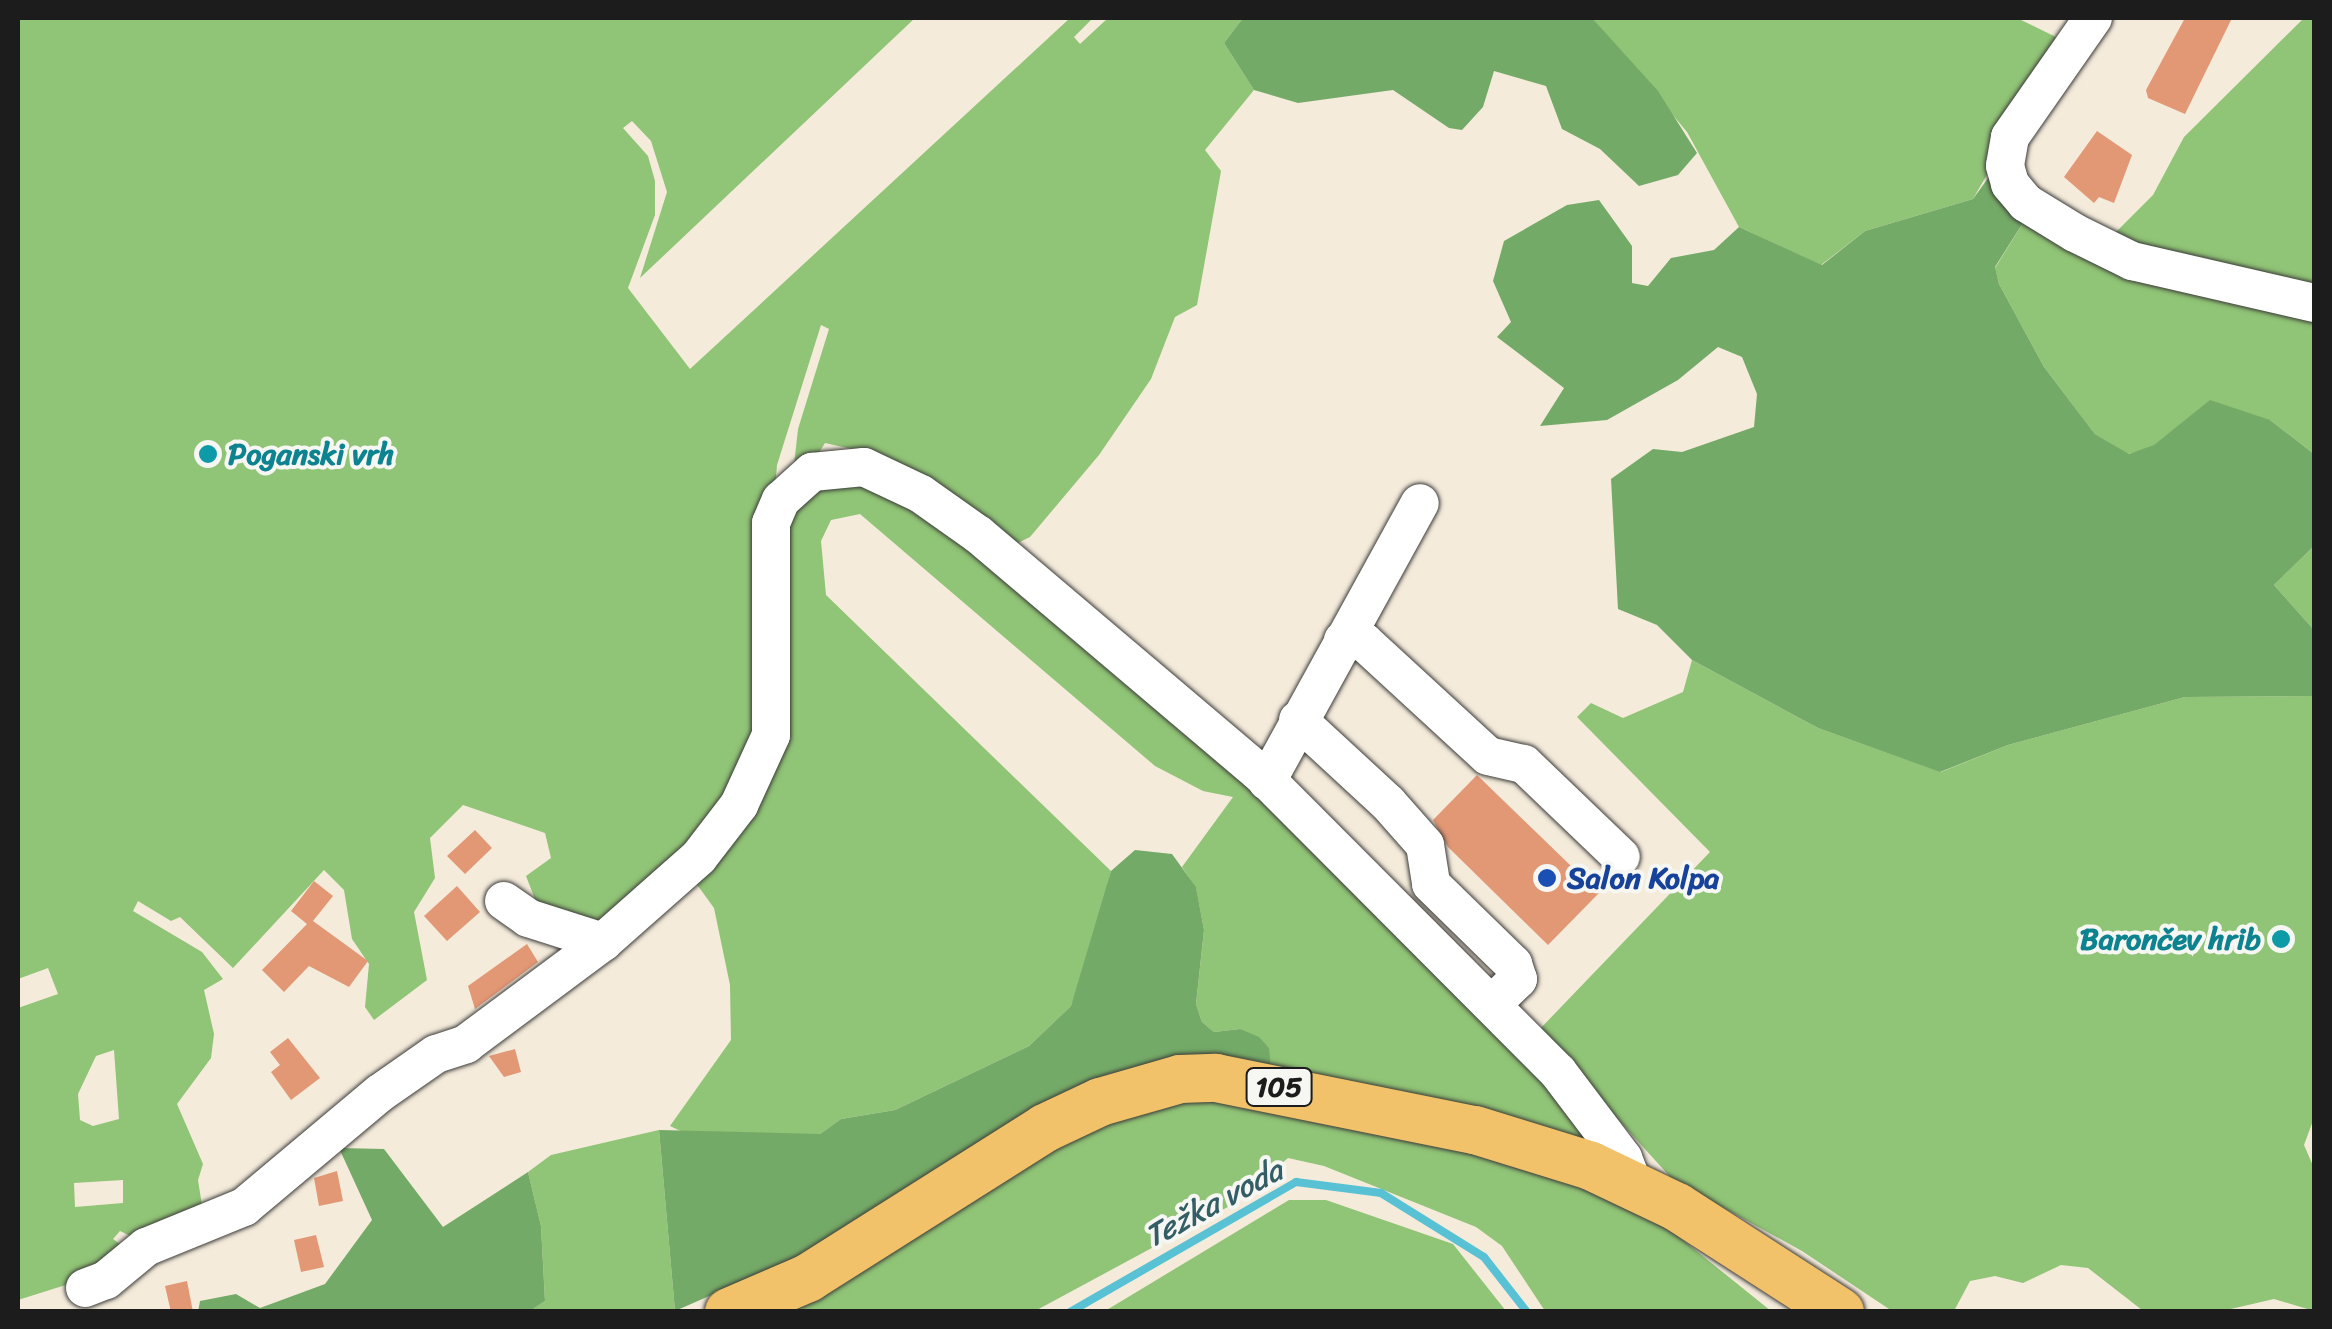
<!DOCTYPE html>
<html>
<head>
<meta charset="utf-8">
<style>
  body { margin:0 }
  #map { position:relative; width:2332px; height:1329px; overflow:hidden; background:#f4ebdb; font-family:Sriracha,sans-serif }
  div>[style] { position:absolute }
  .green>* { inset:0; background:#90c476 }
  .forest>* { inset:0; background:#74aa67 }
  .stream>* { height:8px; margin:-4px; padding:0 4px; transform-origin:4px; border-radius:4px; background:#58c1d4 }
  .building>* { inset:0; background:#e29775 }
  .roads { filter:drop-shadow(0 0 2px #3c3b39) drop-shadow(0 0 2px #3c3b39) }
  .minor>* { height:38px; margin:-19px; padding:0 19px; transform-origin:19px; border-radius:19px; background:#fff }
  .major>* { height:48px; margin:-24px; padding:0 24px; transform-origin:24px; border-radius:24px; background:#f2c26a }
  .dots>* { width:28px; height:28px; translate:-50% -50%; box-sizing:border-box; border:5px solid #f6f6f2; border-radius:50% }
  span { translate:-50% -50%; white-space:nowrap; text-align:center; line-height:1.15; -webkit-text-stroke:8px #f6f6f2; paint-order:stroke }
  .shield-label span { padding:2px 8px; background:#f6f6f2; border:2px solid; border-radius:8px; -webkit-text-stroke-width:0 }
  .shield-label { font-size:28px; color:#1c1c1c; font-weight:700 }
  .culture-label { font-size:30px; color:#0d838f; font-weight:700 }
  .left { translate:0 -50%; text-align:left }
  .right { translate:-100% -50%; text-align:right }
  .transit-label { font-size:30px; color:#164399; font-weight:700 }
  .water-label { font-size:32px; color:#345e66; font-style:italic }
  .frame { position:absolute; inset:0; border:20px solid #1c1c1c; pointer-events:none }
</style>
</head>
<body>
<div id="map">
  <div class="green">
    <div style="clip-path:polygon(evenodd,18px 18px,915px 18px,640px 278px,667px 192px,651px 141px,632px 121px,623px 128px,648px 156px,655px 181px,655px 215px,628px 288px,690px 369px,1070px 18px,1093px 18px,1074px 37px,1080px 44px,1108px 18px,1243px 18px,1224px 43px,1254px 90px,1205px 150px,1221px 171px,1197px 305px,1175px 317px,1151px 379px,1099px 455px,1030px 537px,1005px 549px,903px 465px,865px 452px,825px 443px,815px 459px,794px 465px,798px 429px,829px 329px,821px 325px,777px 465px,753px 758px,690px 852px,613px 925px,538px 907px,526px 876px,551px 858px,545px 833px,463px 805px,430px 838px,435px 878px,414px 912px,427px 980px,374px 1020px,365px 1007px,369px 964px,352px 939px,344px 890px,324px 870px,233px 968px,180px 917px,171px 921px,138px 901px,133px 911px,202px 952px,223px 979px,204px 990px,214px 1034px,211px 1058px,177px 1104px,203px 1164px,198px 1180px,204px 1218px,141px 1241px,120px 1231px,113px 1239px,127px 1249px,110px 1271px,18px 1300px,18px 1008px,58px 994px,48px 968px,18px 979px,18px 18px,114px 1050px,119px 1119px,93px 1126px,80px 1120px,78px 1094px,96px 1056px,114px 1050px,18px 18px,123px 1180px,123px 1203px,75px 1207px,74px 1183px,123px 1180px)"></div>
    <div style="clip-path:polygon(1592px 18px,2017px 18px,2064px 41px,1973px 199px,1865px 231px,1821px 265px,1739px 227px,1687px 132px)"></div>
    <div style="clip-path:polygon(2304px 18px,2314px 18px,2314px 294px,2180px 267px,2115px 233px,2153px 195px,2184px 137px)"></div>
    <div style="clip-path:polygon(2028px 215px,2314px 312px,2314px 454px,2270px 420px,2128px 454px,2095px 434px,2044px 367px,1999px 284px,1995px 268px)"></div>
    <div style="clip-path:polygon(821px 479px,896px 489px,1216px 753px,1501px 1024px,1591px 1138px,1578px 1142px,1271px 1069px,1240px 1029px,1214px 1032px,1202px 1022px,1196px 1004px,1204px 930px,1196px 888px,1182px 867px,1233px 797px,1203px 791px,1155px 766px,860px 514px,831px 520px,821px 541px,826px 595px,1111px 871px,1088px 960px,1071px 1006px,1029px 1046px,895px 1110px,841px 1119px,820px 1134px,691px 1136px,670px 1126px,731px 1040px,730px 985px,714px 908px,690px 875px,739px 815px,788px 510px)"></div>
    <div style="clip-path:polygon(2314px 546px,2314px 630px,2274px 585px)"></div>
    <div style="clip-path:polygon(1692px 660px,1818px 728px,1941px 772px,2008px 745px,2185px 697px,2314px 696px,2314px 1118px,2304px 1145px,2314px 1168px,2314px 1311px,2274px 1299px,2222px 1311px,2142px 1310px,2088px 1268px,2061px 1265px,2023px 1283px,1995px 1276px,1970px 1281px,1954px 1311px,1892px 1311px,1802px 1251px,1673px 1180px,1538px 1031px,1710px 852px,1577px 717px,1591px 703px,1623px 718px,1683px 692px)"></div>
    <div style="clip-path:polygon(1233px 1093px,1622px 1191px,1771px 1311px,1545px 1311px,1502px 1246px,1476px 1227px,1324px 1166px,1288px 1158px,1237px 1202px,1035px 1311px,775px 1312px,1130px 1106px)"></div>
    <div style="clip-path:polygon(659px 1130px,675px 1311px,530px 1311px,545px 1301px,541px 1226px,528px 1172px,551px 1155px)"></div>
    <div style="clip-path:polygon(1289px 1200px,1326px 1200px,1453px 1244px,1506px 1311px,1105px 1311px)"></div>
  </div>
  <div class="forest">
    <div style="clip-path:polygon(1243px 18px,1592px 18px,1658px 91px,1697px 153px,1678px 175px,1639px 186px,1600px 149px,1562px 129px,1546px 86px,1494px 71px,1483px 107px,1462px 130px,1449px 128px,1393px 90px,1298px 103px,1254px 90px,1224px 43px)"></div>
    <div style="clip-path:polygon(1991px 174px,2028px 215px,1995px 267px,1999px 284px,2044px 367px,2095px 434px,2129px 454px,2154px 445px,2210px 400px,2270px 420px,2314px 454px,2314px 546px,2274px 585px,2314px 630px,2314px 696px,2185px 697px,2008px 745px,1940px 772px,1818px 728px,1692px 660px,1657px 625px,1618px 609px,1611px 479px,1653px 449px,1682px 452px,1754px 427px,1757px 394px,1742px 357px,1718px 347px,1678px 380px,1607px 420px,1540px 426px,1564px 388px,1497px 337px,1511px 322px,1493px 281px,1504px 241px,1567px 205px,1599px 200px,1632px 246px,1632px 283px,1648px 286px,1671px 258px,1714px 250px,1739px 227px,1822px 265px,1865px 231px,1973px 199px)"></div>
    <div style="clip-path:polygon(1135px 850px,1172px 854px,1196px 887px,1204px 930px,1196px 1004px,1202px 1022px,1214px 1032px,1240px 1029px,1259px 1037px,1269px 1048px,1271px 1069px,1241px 1063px,675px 1311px,659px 1130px,820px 1134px,841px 1119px,895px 1110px,1029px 1046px,1071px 1006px,1111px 871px)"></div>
    <div style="clip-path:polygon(339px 1148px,384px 1149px,443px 1227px,528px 1172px,541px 1226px,545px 1301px,530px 1311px,198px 1312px,200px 1301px,236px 1294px,260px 1308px,325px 1284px,372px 1220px)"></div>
  </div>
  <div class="stream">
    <div style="left:1070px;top:1312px;width:261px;rotate:-29.9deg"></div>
    <div style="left:1296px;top:1182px;width:86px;rotate:7.4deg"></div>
    <div style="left:1381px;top:1193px;width:121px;rotate:31.9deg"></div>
    <div style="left:1484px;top:1257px;width:70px;rotate:52deg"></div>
  </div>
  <div class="building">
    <div style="clip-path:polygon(2185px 18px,2232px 18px,2185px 114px,2148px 98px,2146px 90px)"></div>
    <div style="clip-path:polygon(2097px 131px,2132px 155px,2114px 203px,2099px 197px,2094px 203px,2064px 177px)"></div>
    <div style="clip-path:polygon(1477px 775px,1599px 893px,1548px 945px,1448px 847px,1433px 820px)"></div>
    <div style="clip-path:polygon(475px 830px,492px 848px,465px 874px,447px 856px)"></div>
    <div style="clip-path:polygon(314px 881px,333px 896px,313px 921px,368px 961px,349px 987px,309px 966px,284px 992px,262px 970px,307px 924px,291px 911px)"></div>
    <div style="clip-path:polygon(457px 886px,480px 912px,447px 941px,424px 916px)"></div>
    <div style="clip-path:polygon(527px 944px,538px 962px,475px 1009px,468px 986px)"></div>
    <div style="clip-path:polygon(288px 1038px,320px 1078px,291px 1100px,271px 1072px,280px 1065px,270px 1052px)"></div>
    <div style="clip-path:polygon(515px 1049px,521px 1072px,504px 1077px,489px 1056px)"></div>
    <div style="clip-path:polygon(337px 1171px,343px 1201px,319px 1206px,314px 1178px)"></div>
    <div style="clip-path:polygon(316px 1235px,324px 1267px,301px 1272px,294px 1240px)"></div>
    <div style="clip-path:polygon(187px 1281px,193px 1312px,171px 1312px,165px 1286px)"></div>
  </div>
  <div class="roads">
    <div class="minor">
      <div style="left:2093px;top:18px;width:145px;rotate:124.9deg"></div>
      <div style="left:2010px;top:137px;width:29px;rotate:100deg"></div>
      <div style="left:2005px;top:166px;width:19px;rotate:74deg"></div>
      <div style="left:2010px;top:184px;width:25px;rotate:50deg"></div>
      <div style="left:2026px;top:203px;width:57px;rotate:31.5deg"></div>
      <div style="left:2075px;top:233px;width:64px;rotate:26.2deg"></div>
      <div style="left:2132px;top:261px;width:187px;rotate:13deg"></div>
      <div style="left:1343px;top:640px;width:21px;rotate:5deg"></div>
      <div style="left:1364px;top:642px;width:168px;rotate:42.6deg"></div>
      <div style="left:1488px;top:756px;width:37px;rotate:13deg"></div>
      <div style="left:1524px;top:764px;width:134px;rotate:43.8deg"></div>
      <div style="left:1298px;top:720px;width:122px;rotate:42.7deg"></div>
      <div style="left:1388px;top:803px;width:56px;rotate:48.6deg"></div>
      <div style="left:1425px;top:845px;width:39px;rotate:81deg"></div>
      <div style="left:1431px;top:884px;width:115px;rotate:44.3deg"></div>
      <div style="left:1513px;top:964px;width:16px;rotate:72deg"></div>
      <div style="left:1518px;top:979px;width:35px;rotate:136deg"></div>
      <div style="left:1267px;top:781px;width:317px;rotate:-61.2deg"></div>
      <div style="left:504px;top:901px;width:29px;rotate:35deg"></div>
      <div style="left:528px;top:918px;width:79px;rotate:17.7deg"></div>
      <div style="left:603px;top:942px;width:128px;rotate:-41.5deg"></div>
      <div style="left:699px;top:857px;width:66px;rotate:-52.4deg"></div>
      <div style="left:739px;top:805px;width:77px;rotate:-65.4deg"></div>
      <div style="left:771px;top:735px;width:212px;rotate:-90deg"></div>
      <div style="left:771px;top:523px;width:25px;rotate:-67deg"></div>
      <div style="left:781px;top:500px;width:42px;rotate:-42.1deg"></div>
      <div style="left:812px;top:472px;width:52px;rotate:-5.5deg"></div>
      <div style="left:864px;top:467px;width:63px;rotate:25.3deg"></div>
      <div style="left:921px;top:494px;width:71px;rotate:35.3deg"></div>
      <div style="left:979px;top:535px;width:368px;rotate:40.3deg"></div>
      <div style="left:1260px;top:773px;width:422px;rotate:45.1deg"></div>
      <div style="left:1558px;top:1072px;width:108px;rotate:52.9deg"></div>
      <div style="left:1623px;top:1158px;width:30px;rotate:69deg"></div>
      <div style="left:85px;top:1288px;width:22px;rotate:-21deg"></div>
      <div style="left:106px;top:1280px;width:52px;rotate:-39.5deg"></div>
      <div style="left:146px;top:1247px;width:106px;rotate:-22.2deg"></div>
      <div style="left:244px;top:1207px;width:177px;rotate:-40deg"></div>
      <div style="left:380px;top:1093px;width:68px;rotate:-34.9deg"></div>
      <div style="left:436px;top:1054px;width:32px;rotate:-18deg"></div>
      <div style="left:466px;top:1044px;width:171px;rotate:-36.7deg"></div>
    </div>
    <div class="major">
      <div style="left:729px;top:1312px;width:86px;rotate:-23.3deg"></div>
      <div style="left:808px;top:1278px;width:280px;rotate:-32.3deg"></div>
      <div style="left:1045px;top:1128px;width:61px;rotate:-25.3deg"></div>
      <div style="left:1100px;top:1102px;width:83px;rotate:-16deg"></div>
      <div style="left:1180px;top:1079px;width:36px;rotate:-2deg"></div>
      <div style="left:1216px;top:1078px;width:264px;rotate:11.4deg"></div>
      <div style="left:1475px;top:1130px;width:121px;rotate:17.2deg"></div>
      <div style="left:1591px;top:1166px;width:95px;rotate:25.5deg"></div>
      <div style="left:1677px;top:1207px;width:194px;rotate:32.8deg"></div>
    </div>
  </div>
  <div class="dots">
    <div style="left:208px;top:454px;background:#0f9aa8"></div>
    <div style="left:1547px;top:878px;background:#1a4fb4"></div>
    <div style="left:2281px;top:939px;background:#0f9aa8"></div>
  </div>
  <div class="shield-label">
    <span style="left:1279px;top:1087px">105</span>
  </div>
  <div class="culture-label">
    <span class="left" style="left:228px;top:454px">Poganski vrh</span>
    <span class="right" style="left:2261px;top:939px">Barončev hrib</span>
  </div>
  <div class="transit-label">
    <span class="left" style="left:1567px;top:878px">Salon Kolpa</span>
  </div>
  <div class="water-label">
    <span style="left:1214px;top:1204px;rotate:-28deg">Težka voda</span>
  </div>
  <div class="frame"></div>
</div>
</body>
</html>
